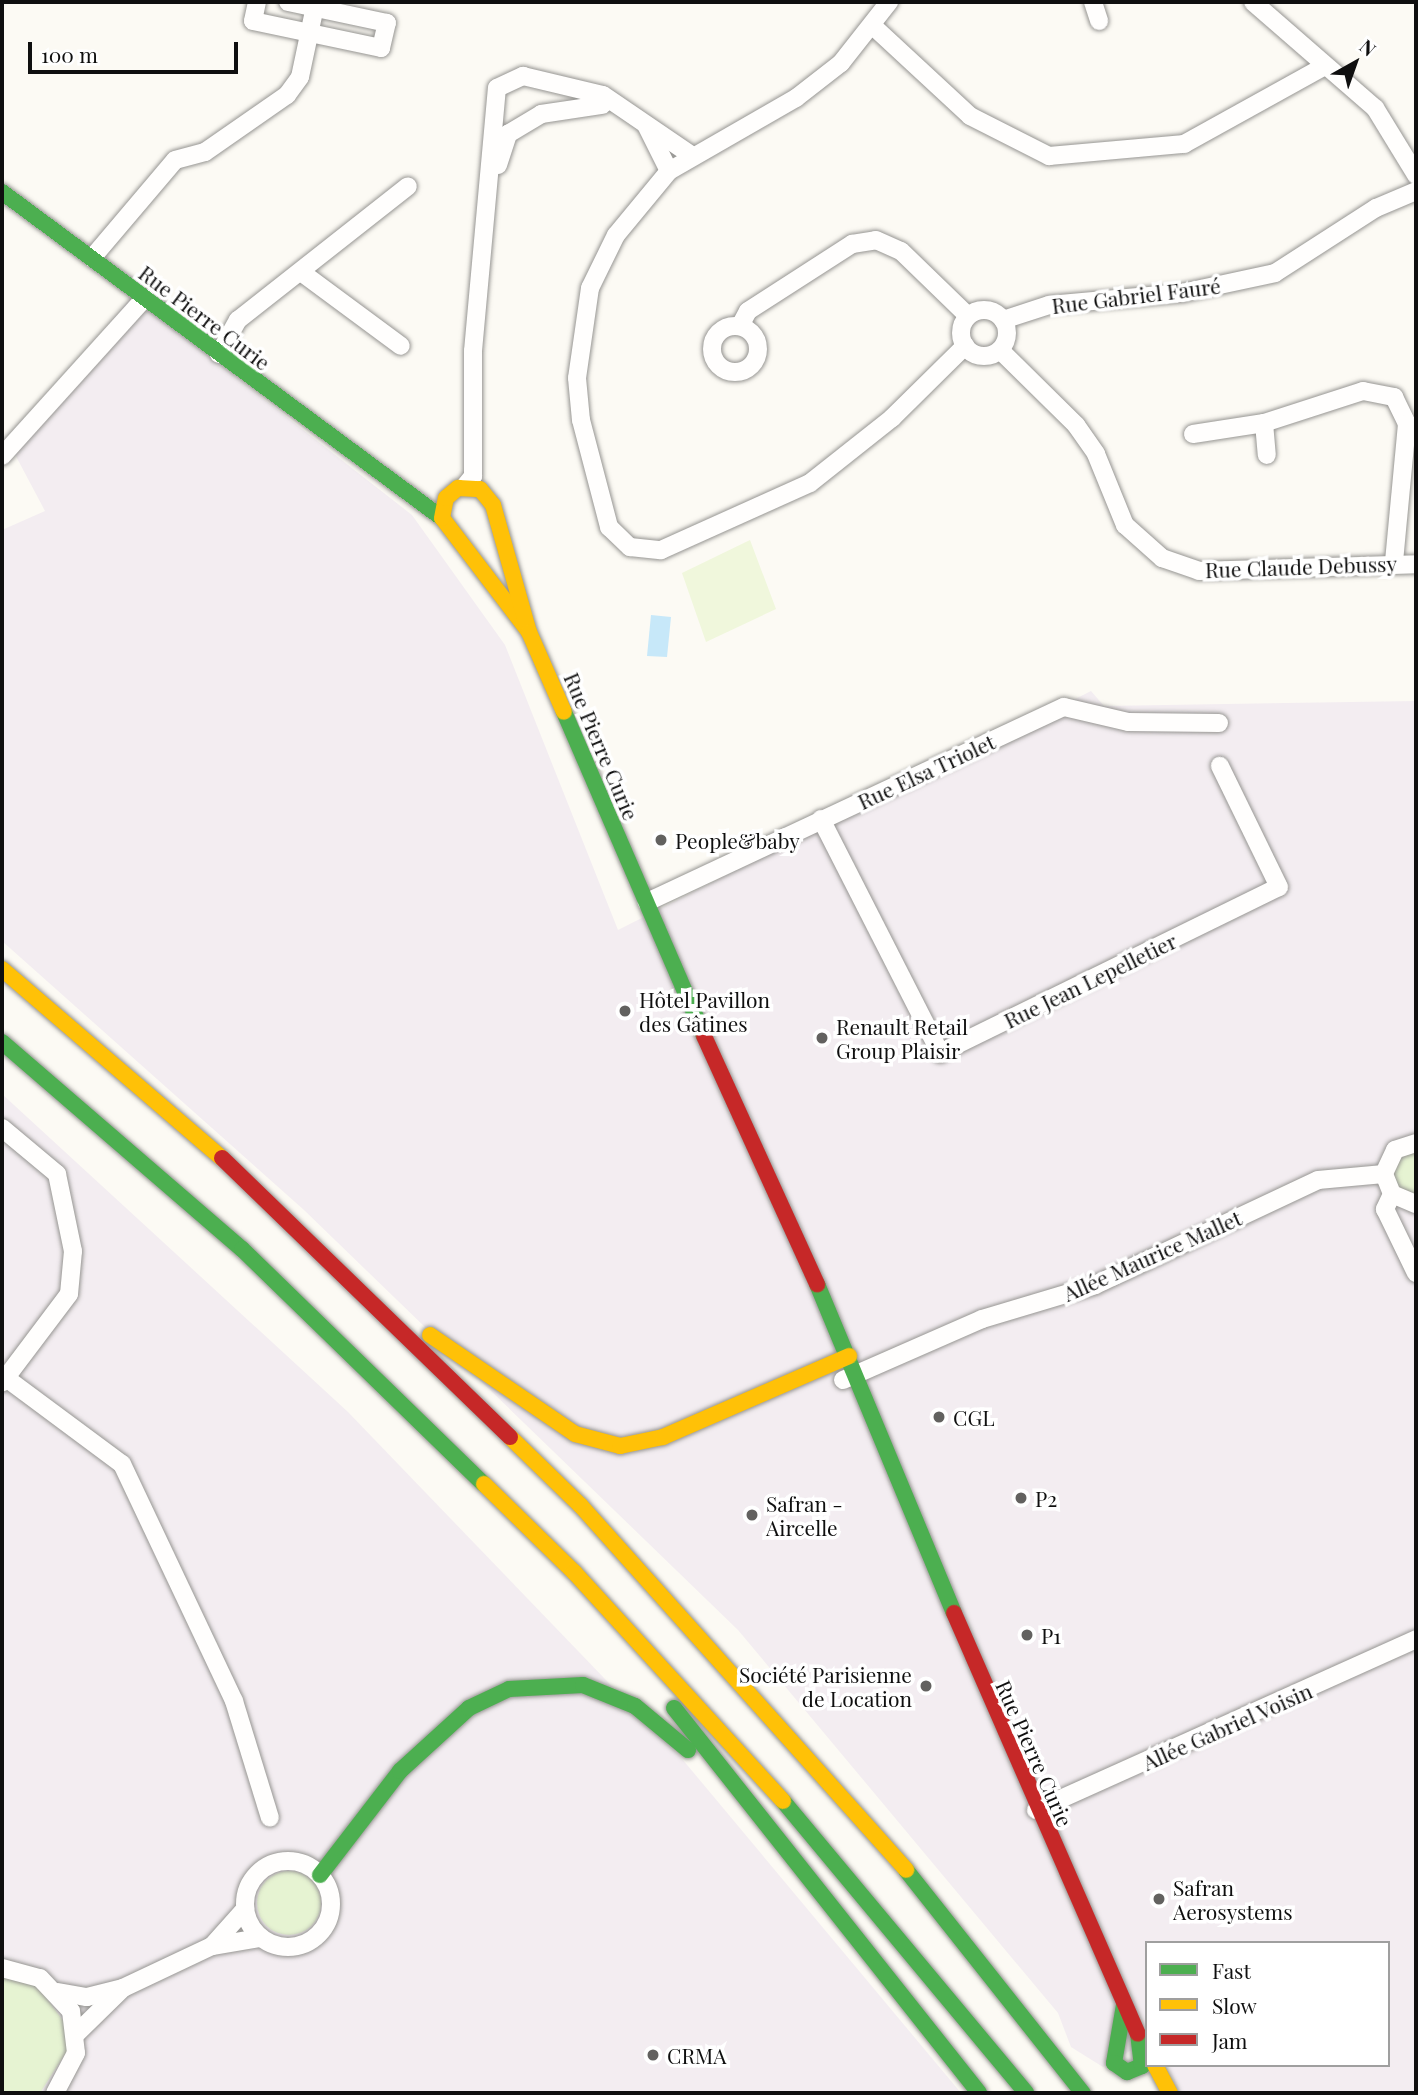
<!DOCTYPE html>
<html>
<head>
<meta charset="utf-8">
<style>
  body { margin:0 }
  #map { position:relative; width:1418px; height:2095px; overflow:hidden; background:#fcfaf4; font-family:"Playfair Display",serif }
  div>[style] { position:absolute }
  .industrial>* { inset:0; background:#f3edf1 }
  .green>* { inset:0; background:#e6f3d2 }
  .round { border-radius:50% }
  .pitch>* { inset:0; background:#f0f7dc }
  .water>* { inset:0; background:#c7e8f9 }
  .roads { filter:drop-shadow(0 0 2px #969592) drop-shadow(0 0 2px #969592) }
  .street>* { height:18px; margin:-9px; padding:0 9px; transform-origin:9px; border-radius:9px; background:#fffefd }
  .street>.ring { margin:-9px; padding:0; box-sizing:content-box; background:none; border:18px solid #fffefd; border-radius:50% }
  .fast>* { height:16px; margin:-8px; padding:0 8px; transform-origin:8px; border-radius:8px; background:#4caf50 }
  .slow>* { height:16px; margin:-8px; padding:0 8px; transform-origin:8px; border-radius:8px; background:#ffc107 }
  .jam>* { height:16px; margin:-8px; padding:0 8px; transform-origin:8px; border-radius:8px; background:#c62828 }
  .dots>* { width:19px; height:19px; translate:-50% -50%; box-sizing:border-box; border:4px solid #fff; border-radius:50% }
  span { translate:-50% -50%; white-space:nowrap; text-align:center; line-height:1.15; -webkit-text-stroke:7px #fff; paint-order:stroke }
  .street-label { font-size:21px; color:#0f0f0f }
  .poi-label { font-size:21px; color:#0f0f0f }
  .left { translate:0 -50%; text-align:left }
  .right { translate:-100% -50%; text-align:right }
  .frame { position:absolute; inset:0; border:4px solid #0f0f0f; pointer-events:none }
  .legend { position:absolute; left:1145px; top:1941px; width:245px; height:126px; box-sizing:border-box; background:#fff; border:2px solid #9f9f9f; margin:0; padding:9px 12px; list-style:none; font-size:21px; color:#0f0f0f }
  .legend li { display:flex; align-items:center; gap:14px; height:35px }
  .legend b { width:35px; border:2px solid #9f9f9f }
  .north { position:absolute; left:1320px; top:28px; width:70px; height:70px; -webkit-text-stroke:5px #fff; paint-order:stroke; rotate:40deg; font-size:19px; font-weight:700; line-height:28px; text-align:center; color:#0f0f0f }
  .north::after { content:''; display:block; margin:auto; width:24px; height:32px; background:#0f0f0f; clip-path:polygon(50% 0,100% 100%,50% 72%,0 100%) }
  .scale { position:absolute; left:28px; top:42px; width:210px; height:32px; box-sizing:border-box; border:4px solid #0f0f0f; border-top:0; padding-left:9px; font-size:21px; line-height:24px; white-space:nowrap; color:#0f0f0f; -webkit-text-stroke:5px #fff; paint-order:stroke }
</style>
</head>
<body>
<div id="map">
  <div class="industrial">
    <div style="clip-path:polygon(132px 296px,412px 515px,505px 645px,618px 930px,1091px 691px,1104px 706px,1416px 701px,1416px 2093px,1180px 2093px,1167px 2065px,1388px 2065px,1388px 1943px,1147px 1943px,1147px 2041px,1103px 2067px,1071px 2047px,1058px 2013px,738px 1630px,304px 1210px,2px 941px,2px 530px,45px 511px,10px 445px)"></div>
    <div style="clip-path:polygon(2px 1094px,348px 1412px,683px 1760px,961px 2093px,2px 2093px)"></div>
  </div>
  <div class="green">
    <div style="clip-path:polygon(1416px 1149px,1416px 1198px,1395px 1185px,1393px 1169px,1401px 1155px)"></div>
    <div class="round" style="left:257px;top:1871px;width:64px;height:64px"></div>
    <div style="clip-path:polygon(2px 1976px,37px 1985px,67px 2026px,67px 2051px,40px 2093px,2px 2093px)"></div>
  </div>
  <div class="pitch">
    <div style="clip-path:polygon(750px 540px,776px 609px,706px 642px,682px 573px)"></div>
  </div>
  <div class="water">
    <div style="clip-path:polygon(651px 615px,671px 617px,667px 657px,647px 656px)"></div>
  </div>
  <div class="roads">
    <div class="street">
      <div style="left:257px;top:2px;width:19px;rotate:102deg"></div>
      <div style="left:253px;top:21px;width:131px;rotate:11.9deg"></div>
      <div style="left:381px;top:48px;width:26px;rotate:-77deg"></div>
      <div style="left:387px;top:23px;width:101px;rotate:-168deg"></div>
      <div style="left:889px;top:2px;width:78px;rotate:128.2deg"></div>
      <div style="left:841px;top:63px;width:57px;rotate:142.1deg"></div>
      <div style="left:796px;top:98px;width:146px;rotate:150.1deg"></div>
      <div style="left:669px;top:171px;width:83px;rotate:129.6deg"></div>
      <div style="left:616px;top:235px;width:59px;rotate:116.1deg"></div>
      <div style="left:590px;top:288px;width:91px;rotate:98.2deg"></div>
      <div style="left:577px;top:378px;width:42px;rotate:84.6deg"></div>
      <div style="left:581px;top:420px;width:111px;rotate:75.3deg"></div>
      <div style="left:609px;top:527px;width:29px;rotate:44deg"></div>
      <div style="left:630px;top:547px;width:31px;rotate:6deg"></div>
      <div style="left:661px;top:550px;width:163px;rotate:-24.2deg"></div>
      <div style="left:810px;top:483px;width:105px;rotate:-38.4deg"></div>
      <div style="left:892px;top:418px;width:103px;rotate:-44.6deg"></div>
      <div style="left:1093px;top:2px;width:20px;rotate:72deg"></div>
      <div style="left:1253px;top:2px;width:162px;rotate:41deg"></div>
      <div style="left:1375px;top:108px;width:79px;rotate:58.5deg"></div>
      <div style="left:874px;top:27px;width:131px;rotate:42.8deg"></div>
      <div style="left:970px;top:116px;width:89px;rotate:26.9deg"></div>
      <div style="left:1049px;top:156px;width:136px;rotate:-5.1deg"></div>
      <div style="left:1184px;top:144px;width:159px;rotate:-29deg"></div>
      <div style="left:646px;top:125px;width:51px;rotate:63.4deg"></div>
      <div style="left:498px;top:165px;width:33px;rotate:-72deg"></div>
      <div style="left:508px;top:134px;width:39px;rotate:-31deg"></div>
      <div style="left:541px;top:114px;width:62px;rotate:-8.4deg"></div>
      <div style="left:92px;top:258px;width:128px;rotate:-49.7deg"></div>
      <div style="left:175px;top:160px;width:31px;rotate:-15deg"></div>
      <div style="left:205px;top:152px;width:100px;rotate:-34.8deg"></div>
      <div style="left:287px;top:95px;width:22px;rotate:-54deg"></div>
      <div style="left:300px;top:77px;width:77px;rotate:-78deg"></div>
      <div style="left:301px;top:272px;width:124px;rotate:36.5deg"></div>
      <div class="ring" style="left:961px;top:310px;width:28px;height:28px"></div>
      <div style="left:1003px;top:320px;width:48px;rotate:-18.1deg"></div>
      <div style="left:1049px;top:305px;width:134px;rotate:-5.2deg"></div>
      <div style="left:1182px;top:293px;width:95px;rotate:-12.1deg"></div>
      <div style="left:1275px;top:273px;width:120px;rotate:-32.8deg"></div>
      <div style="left:1376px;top:208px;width:43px;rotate:-23deg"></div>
      <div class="ring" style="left:712px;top:326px;width:28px;height:28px"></div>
      <div style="left:740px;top:326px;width:17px;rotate:-62deg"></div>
      <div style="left:748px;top:311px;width:124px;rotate:-32.8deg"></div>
      <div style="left:852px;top:244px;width:24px;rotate:-9deg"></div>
      <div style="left:876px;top:240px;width:27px;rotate:24deg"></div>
      <div style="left:901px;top:251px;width:93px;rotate:44.1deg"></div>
      <div style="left:1000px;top:350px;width:107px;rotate:44.6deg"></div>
      <div style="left:1076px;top:425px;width:35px;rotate:55deg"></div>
      <div style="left:1096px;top:454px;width:77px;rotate:67.8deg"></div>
      <div style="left:1125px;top:525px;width:50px;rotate:41.7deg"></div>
      <div style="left:1162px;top:558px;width:39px;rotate:19deg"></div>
      <div style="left:1199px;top:571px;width:217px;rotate:-1.8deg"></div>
      <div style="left:219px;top:354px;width:39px;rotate:-61deg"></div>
      <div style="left:238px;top:320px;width:216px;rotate:-38.2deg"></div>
      <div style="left:1264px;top:423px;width:32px;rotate:85deg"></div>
      <div style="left:1193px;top:434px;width:72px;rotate:-8.8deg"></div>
      <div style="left:1264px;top:423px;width:104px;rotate:-17.9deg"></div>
      <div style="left:1363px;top:391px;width:32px;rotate:11deg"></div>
      <div style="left:1394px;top:397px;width:30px;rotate:64deg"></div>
      <div style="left:1407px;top:424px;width:139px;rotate:95.4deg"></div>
      <div style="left:2px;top:456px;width:213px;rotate:-47.9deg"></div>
      <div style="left:465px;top:486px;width:13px;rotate:-51deg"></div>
      <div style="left:473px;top:476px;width:125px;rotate:-90deg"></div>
      <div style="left:473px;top:351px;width:264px;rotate:-84.8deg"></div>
      <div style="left:497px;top:88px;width:29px;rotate:-25deg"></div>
      <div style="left:523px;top:76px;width:82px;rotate:13.4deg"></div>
      <div style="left:603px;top:95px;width:107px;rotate:34.3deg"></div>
      <div style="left:821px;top:819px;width:263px;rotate:63deg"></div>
      <div style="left:940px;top:1053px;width:377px;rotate:-26.1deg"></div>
      <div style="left:1279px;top:887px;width:135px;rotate:-116deg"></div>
      <div style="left:647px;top:902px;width:460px;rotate:-25.1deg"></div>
      <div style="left:1064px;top:707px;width:66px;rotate:13.2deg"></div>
      <div style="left:1128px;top:722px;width:91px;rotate:0.6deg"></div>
      <div style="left:2px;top:1128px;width:72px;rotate:39.9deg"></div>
      <div style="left:57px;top:1174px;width:79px;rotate:78.3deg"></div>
      <div style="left:73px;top:1251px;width:43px;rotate:95.3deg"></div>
      <div style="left:69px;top:1294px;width:111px;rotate:127deg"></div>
      <div style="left:1416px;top:1143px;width:22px;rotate:162deg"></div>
      <div style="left:1395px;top:1150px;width:26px;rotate:115deg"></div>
      <div style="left:1384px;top:1174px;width:22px;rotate:68deg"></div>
      <div style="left:1392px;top:1194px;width:26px;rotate:23deg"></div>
      <div style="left:1392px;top:1194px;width:17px;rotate:115deg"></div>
      <div style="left:1385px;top:1209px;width:71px;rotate:64.2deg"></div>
      <div style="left:6px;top:1378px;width:144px;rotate:36.6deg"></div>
      <div style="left:122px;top:1464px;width:262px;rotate:64.7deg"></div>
      <div style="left:234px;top:1701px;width:122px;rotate:72.9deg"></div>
      <div style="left:843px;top:1380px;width:152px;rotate:-23.7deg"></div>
      <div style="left:982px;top:1319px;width:118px;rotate:-16.7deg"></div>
      <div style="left:1095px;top:1285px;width:246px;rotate:-25.2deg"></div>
      <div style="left:1318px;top:1180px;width:66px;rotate:-5.2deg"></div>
      <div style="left:1036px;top:1810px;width:417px;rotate:-24.2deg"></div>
      <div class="ring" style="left:245px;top:1861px;width:68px;height:68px"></div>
      <div style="left:212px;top:1946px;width:50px;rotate:-48.3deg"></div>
      <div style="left:2px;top:1968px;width:39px;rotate:15deg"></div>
      <div style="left:40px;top:1978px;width:45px;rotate:46.8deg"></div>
      <div style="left:71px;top:2011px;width:42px;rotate:83.2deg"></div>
      <div style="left:76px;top:2053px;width:45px;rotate:117.7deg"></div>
      <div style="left:58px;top:1992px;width:29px;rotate:10deg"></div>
      <div style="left:87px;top:1997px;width:37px;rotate:-14deg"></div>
      <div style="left:123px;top:1988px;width:98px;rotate:-25.3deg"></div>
      <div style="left:212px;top:1946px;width:49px;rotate:-9.5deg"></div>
      <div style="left:77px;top:2033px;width:64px;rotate:-44.4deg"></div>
    </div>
    <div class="fast">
      <div style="left:2px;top:192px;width:548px;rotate:36.54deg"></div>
      <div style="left:564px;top:712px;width:353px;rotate:66.6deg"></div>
      <div style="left:2px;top:1042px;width:317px;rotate:40.8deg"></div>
      <div style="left:242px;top:1249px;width:337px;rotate:44.2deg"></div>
      <div style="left:817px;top:1284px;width:356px;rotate:67.4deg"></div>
      <div style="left:674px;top:1708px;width:491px;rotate:51.6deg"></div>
      <div style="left:783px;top:1801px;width:380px;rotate:50.2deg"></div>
      <div style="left:906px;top:1870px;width:285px;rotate:51.6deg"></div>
      <div style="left:320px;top:1875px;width:131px;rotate:-52.4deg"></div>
      <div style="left:400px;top:1771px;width:93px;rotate:-42.4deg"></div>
      <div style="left:469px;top:1708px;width:44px;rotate:-25.4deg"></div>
      <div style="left:509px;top:1689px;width:74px;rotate:-3.1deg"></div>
      <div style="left:583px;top:1685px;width:56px;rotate:22deg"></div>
      <div style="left:635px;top:1706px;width:69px;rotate:39.7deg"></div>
      <div style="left:1124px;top:2005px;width:59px;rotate:99.8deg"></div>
      <div style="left:1114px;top:2063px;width:16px;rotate:35deg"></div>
      <div style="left:1127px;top:2072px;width:16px;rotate:-22deg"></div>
      <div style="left:1142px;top:2066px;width:32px;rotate:-97deg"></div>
    </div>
    <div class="slow">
      <div style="left:529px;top:632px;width:143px;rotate:-127.3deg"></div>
      <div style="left:442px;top:518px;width:20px;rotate:-79deg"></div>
      <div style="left:446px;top:498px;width:16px;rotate:-40deg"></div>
      <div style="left:458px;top:488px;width:22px;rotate:3deg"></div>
      <div style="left:480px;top:489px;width:21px;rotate:51deg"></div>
      <div style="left:493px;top:505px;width:132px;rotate:74.2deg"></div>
      <div style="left:529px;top:632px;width:87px;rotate:66.4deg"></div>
      <div style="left:2px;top:969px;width:290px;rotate:40.7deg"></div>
      <div style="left:430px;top:1335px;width:176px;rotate:34.3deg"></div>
      <div style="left:575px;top:1434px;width:47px;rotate:14.9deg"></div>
      <div style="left:620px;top:1446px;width:44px;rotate:-11.8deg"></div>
      <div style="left:663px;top:1437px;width:203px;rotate:-23.5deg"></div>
      <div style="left:510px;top:1437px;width:99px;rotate:44.2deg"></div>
      <div style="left:581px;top:1506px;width:488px;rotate:48.2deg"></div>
      <div style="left:484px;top:1484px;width:126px;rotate:44.4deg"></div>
      <div style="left:574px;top:1572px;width:310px;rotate:47.6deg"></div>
      <div style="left:1155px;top:2065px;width:32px;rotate:62deg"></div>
    </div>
    <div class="jam">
      <div style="left:704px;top:1036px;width:273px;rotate:65.5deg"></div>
      <div style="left:222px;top:1158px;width:401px;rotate:44.1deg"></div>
      <div style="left:954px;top:1613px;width:459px;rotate:66.4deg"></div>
    </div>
  </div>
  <div class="dots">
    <div style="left:661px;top:840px;background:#62615f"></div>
    <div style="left:625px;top:1011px;background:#62615f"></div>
    <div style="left:822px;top:1038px;background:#62615f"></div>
    <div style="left:939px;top:1417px;background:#62615f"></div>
    <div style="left:1021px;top:1498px;background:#62615f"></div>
    <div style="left:752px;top:1515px;background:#62615f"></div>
    <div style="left:1027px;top:1635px;background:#62615f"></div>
    <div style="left:926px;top:1686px;background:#62615f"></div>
    <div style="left:1159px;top:1899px;background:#62615f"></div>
    <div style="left:653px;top:2055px;background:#62615f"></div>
  </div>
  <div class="street-label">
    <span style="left:1136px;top:295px;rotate:-7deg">Rue Gabriel Fauré</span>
    <span style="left:205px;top:317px;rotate:37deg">Rue Pierre Curie</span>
    <span style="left:1301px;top:566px;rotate:-2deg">Rue Claude Debussy</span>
    <span style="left:602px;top:746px;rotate:67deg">Rue Pierre Curie</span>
    <span style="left:926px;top:771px;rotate:-25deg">Rue Elsa Triolet</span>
    <span style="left:1090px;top:980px;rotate:-26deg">Rue Jean Lepelletier</span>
    <span style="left:1152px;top:1255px;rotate:-24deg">Allée Maurice Mallet</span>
    <span style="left:1227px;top:1726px;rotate:-24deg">Allée Gabriel Voisin</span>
    <span style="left:1035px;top:1753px;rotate:66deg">Rue Pierre Curie</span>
  </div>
  <div class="poi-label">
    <span class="left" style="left:675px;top:840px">People&amp;baby</span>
    <span class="left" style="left:639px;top:1011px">Hôtel Pavillon<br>des Gâtines</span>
    <span class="left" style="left:836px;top:1038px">Renault Retail<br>Group Plaisir</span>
    <span class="left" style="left:953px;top:1417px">CGL</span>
    <span class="left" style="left:1035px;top:1498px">P2</span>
    <span class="left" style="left:766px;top:1515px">Safran -<br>Aircelle</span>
    <span class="left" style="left:1041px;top:1635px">P1</span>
    <span class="right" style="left:912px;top:1686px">Société Parisienne<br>de Location</span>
    <span class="left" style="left:1173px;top:1899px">Safran<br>Aerosystems</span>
    <span class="left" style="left:667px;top:2055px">CRMA</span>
  </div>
  <div class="frame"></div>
  <ul class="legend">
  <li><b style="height:9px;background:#4caf50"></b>Fast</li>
  <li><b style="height:9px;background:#ffc107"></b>Slow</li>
  <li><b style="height:9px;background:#c62828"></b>Jam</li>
  </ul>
  <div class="north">N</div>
  <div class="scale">100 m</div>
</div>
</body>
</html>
